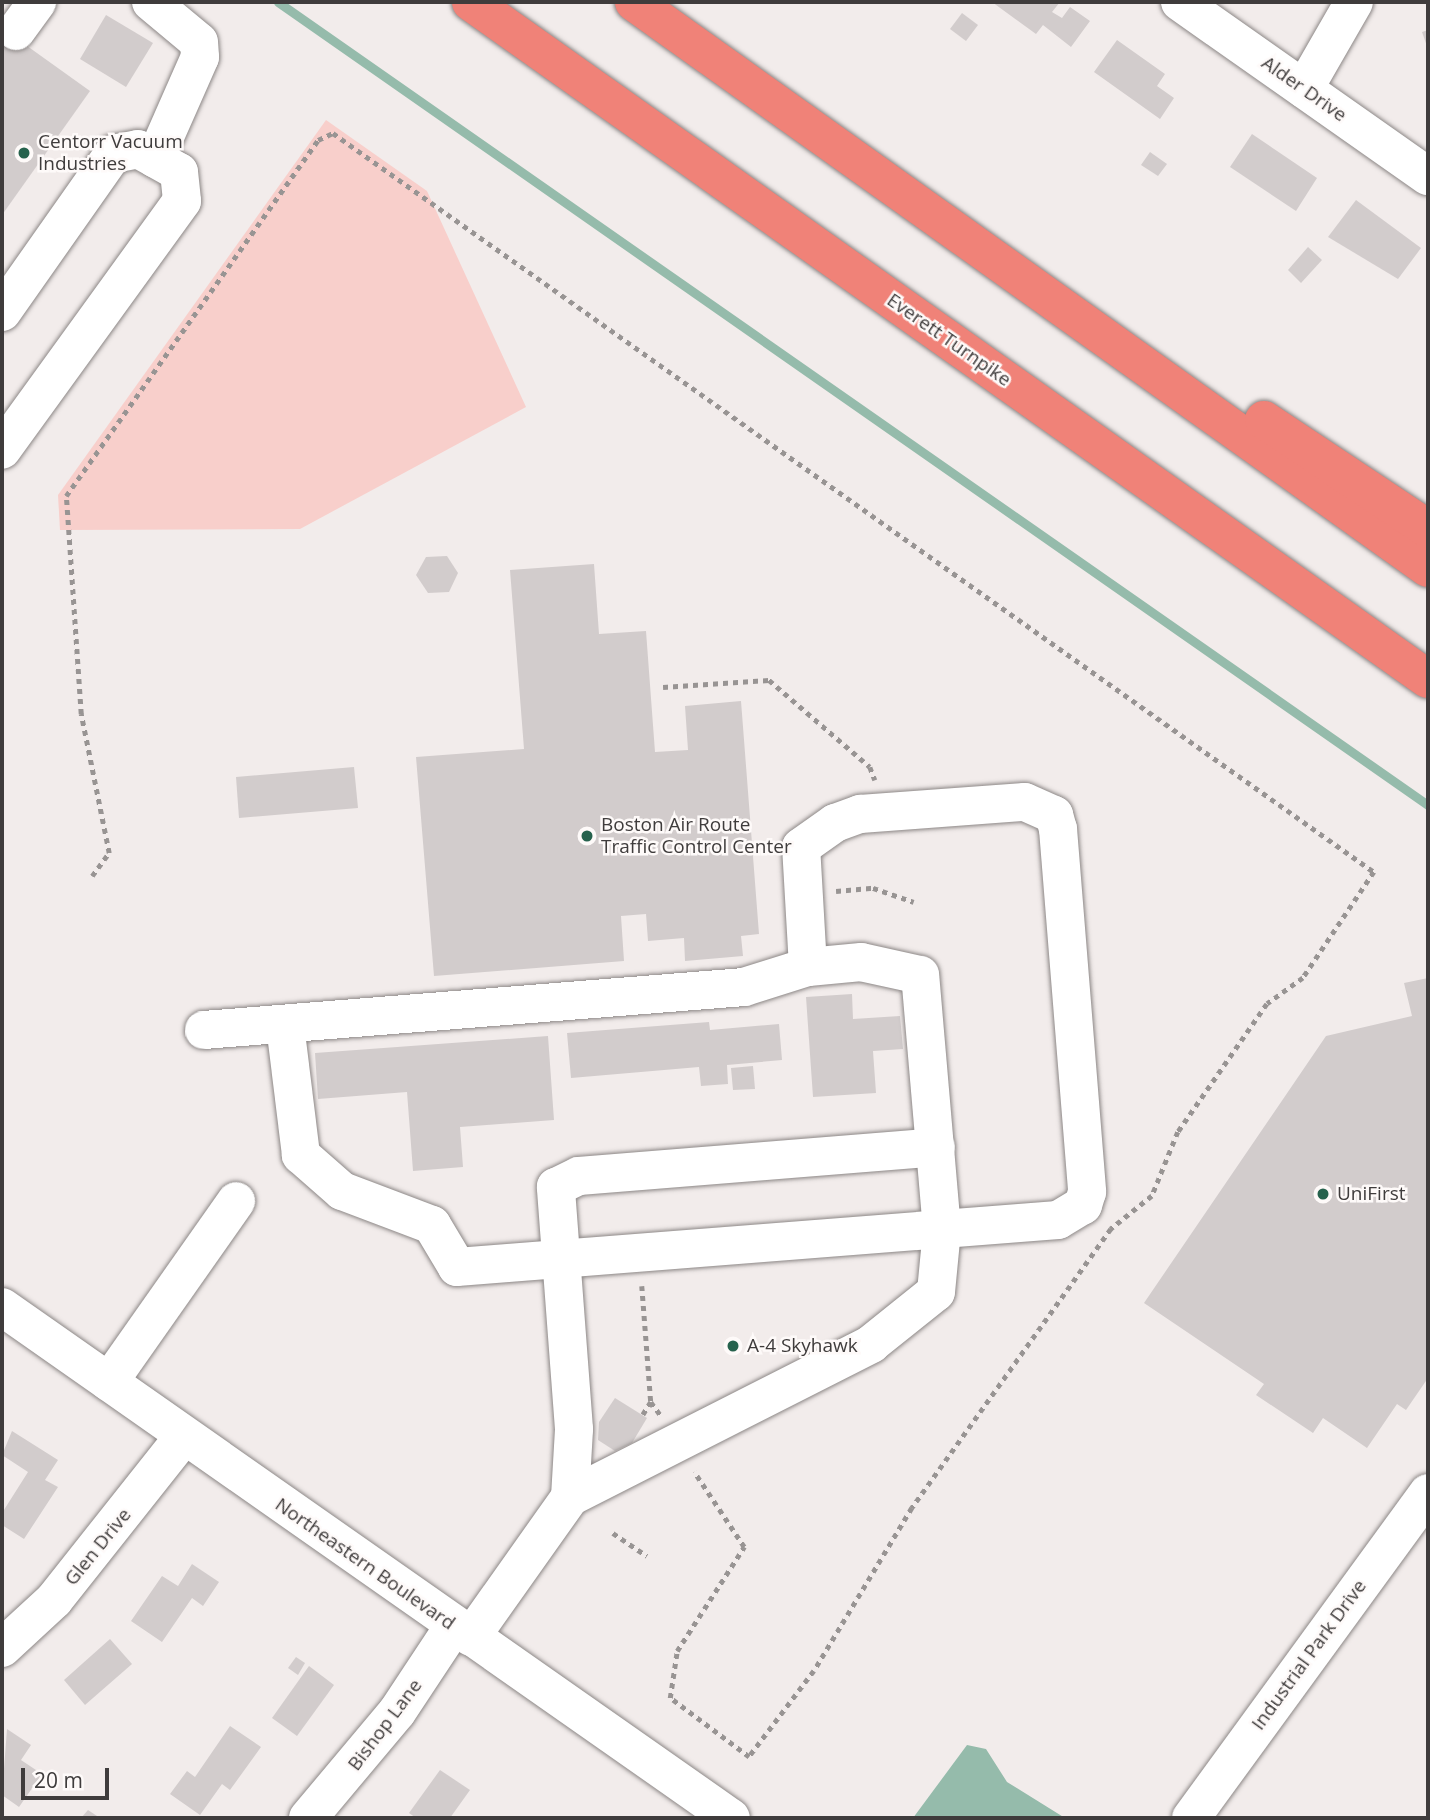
<!DOCTYPE html>
<html>
<head>
<meta charset="utf-8">
<style>
  body { margin:0 }
  #map { position:relative; width:1430px; height:1820px; overflow:hidden; background:#f2eceb; font-family:"Open Sans",sans-serif }
  div>[style] { position:absolute }
  .green>* { inset:0; background:#f8cfcb }
  .water>* { inset:0; background:#95bbab }
  .stream>* { height:9px; margin:-4.5px; padding:0 4.5px; transform-origin:4.5px; border-radius:4.5px; background:#95bbab }
  .building>* { inset:0; background:#d2cccc }
  .path>* { height:4.5px; margin-top:-2.25px; transform-origin:0; background:repeating-linear-gradient(90deg,#989493 0 5px,transparent 0 10px) }
  .roads { filter:drop-shadow(0 0 2px #8c8786) drop-shadow(0 0 2px #8c8786) }
  .minor>* { height:38px; margin:-19px; padding:0 19px; transform-origin:19px; border-radius:19px; background:#fff }
  .highway>* { height:38px; margin:-19px; padding:0 19px; transform-origin:19px; border-radius:19px; background:#f08278 }
  .dots>* { width:19px; height:19px; translate:-50% -50%; box-sizing:border-box; border:4px solid #fefaf9; border-radius:50% }
  span { translate:-50% -50%; white-space:nowrap; text-align:center; line-height:1.15; -webkit-text-stroke:5px #fefaf9; paint-order:stroke }
  .street-label { font-size:19px; color:#3f3c3c }
  .poi-label { font-size:19px; color:#3f3c3c }
  .left { translate:0 -50%; text-align:left }
  .frame { position:absolute; inset:0; border:4px solid #3f3c3c; pointer-events:none }
  .scale { position:absolute; left:21px; top:1768px; width:88px; height:32px; box-sizing:border-box; border:4px solid #3f3c3c; border-top:0; padding-left:9px; font-size:21px; line-height:24px; white-space:nowrap; color:#3f3c3c; -webkit-text-stroke:5px #fefaf9; paint-order:stroke }
</style>
</head>
<body>
<div id="map">
  <div class="green">
    <div style="clip-path:polygon(326px 120px,427px 191px,526px 407px,300px 529px,60px 530px,58px 495px)"></div>
  </div>
  <div class="water">
    <div style="clip-path:polygon(967px 1745px,986px 1749px,1007px 1782px,1065px 1818px,913px 1818px)"></div>
  </div>
  <div class="stream">
    <div style="left:278px;top:2px;width:1403px;rotate:34.93deg"></div>
  </div>
  <div class="building">
    <div style="clip-path:polygon(992px 2px,1060px 2px,1052px 12px,1062px 18px,1070px 7px,1090px 21px,1071px 47px,1043px 25px,1036px 34px)"></div>
    <div style="clip-path:polygon(962px 13px,978px 25px,966px 41px,950px 29px)"></div>
    <div style="clip-path:polygon(106px 15px,153px 43px,126px 87px,80px 59px)"></div>
    <div style="clip-path:polygon(2px 28px,90px 91px,2px 215px)"></div>
    <div style="clip-path:polygon(1428px 30px,1428px 49px,1422px 32px)"></div>
    <div style="clip-path:polygon(1117px 40px,1165px 74px,1157px 86px,1174px 98px,1160px 119px,1094px 72px)"></div>
    <div style="clip-path:polygon(1252px 134px,1317px 178px,1296px 211px,1230px 167px)"></div>
    <div style="clip-path:polygon(1150px 152px,1167px 164px,1158px 176px,1141px 165px)"></div>
    <div style="clip-path:polygon(1356px 200px,1421px 248px,1398px 279px,1328px 237px)"></div>
    <div style="clip-path:polygon(1308px 247px,1322px 260px,1301px 283px,1288px 270px)"></div>
    <div style="clip-path:polygon(447px 556px,458px 573px,449px 592px,428px 593px,416px 575px,426px 557px)"></div>
    <div style="clip-path:polygon(594px 564px,599px 634px,646px 631px,655px 752px,688px 750px,685px 706px,741px 701px,759px 934px,741px 936px,743px 956px,685px 961px,684px 938px,648px 941px,646px 914px,621px 916px,624px 961px,434px 976px,416px 757px,524px 749px,510px 570px)"></div>
    <div style="clip-path:polygon(354px 767px,358px 808px,239px 818px,236px 777px)"></div>
    <div style="clip-path:polygon(1428px 978px,1428px 1378px,1406px 1410px,1397px 1404px,1367px 1448px,1323px 1418px,1313px 1433px,1256px 1395px,1264px 1384px,1144px 1303px,1326px 1036px,1412px 1016px,1404px 983px)"></div>
    <div style="clip-path:polygon(852px 994px,853px 1019px,900px 1016px,903px 1049px,873px 1051px,876px 1093px,813px 1097px,806px 997px)"></div>
    <div style="clip-path:polygon(709px 1022px,710px 1030px,779px 1024px,782px 1060px,727px 1065px,728px 1084px,701px 1086px,699px 1067px,571px 1078px,567px 1033px)"></div>
    <div style="clip-path:polygon(548px 1036px,554px 1120px,460px 1127px,463px 1167px,413px 1171px,407px 1092px,318px 1099px,315px 1053px)"></div>
    <div style="clip-path:polygon(753px 1066px,755px 1089px,733px 1090px,731px 1068px)"></div>
    <div style="clip-path:polygon(615px 1398px,647px 1418px,632px 1443px,615px 1451px,598px 1440px,599px 1422px)"></div>
    <div style="clip-path:polygon(12px 1431px,58px 1460px,45px 1480px,58px 1487px,24px 1539px,2px 1525px,2px 1513px,28px 1472px,2px 1455px)"></div>
    <div style="clip-path:polygon(192px 1564px,219px 1582px,203px 1606px,192px 1598px,162px 1642px,131px 1621px,162px 1576px,178px 1586px)"></div>
    <div style="clip-path:polygon(110px 1639px,132px 1664px,85px 1705px,64px 1680px)"></div>
    <div style="clip-path:polygon(296px 1657px,305px 1663px,298px 1675px,288px 1668px)"></div>
    <div style="clip-path:polygon(309px 1666px,334px 1685px,297px 1736px,272px 1718px)"></div>
    <div style="clip-path:polygon(230px 1726px,261px 1747px,230px 1790px,222px 1784px,200px 1815px,170px 1794px,187px 1771px,195px 1777px)"></div>
    <div style="clip-path:polygon(7px 1729px,31px 1745px,21px 1760px,42px 1774px,19px 1807px,2px 1795px)"></div>
    <div style="clip-path:polygon(440px 1770px,470px 1790px,450px 1818px,416px 1818px,409px 1813px)"></div>
    <div style="clip-path:polygon(88px 1810px,100px 1818px,81px 1818px)"></div>
  </div>
  <div class="path">
    <div style="left:663px;top:687px;width:106px;rotate:-3.8deg"></div>
    <div style="left:769px;top:680px;width:133px;rotate:40.7deg"></div>
    <div style="left:870px;top:767px;width:14px;rotate:69deg"></div>
    <div style="left:92px;top:876px;width:29px;rotate:-54deg"></div>
    <div style="left:109px;top:853px;width:142px;rotate:-101.4deg"></div>
    <div style="left:81px;top:714px;width:219px;rotate:-93.9deg"></div>
    <div style="left:66px;top:496px;width:436px;rotate:-54.7deg"></div>
    <div style="left:318px;top:140px;width:17px;rotate:-25deg"></div>
    <div style="left:333px;top:133px;width:1277px;rotate:35.37deg"></div>
    <div style="left:1374px;top:872px;width:128px;rotate:123.8deg"></div>
    <div style="left:1303px;top:978px;width:44px;rotate:144.2deg"></div>
    <div style="left:1267px;top:1004px;width:156px;rotate:124.8deg"></div>
    <div style="left:1178px;top:1132px;width:69px;rotate:112.1deg"></div>
    <div style="left:1152px;top:1196px;width:53px;rotate:141.2deg"></div>
    <div style="left:1111px;top:1229px;width:343px;rotate:125.5deg"></div>
    <div style="left:912px;top:1508px;width:190px;rotate:121deg"></div>
    <div style="left:814px;top:1671px;width:108px;rotate:127.1deg"></div>
    <div style="left:749px;top:1757px;width:99px;rotate:-143.2deg"></div>
    <div style="left:670px;top:1698px;width:48px;rotate:-81.5deg"></div>
    <div style="left:677px;top:1651px;width:124px;rotate:-57.2deg"></div>
    <div style="left:744px;top:1547px;width:90px;rotate:-123.7deg"></div>
    <div style="left:836px;top:891px;width:37px;rotate:-5deg"></div>
    <div style="left:873px;top:888px;width:43px;rotate:18.9deg"></div>
    <div style="left:642px;top:1286px;width:116px;rotate:85.6deg"></div>
    <div style="left:651px;top:1402px;width:15px;rotate:122deg"></div>
    <div style="left:651px;top:1402px;width:17px;rotate:54deg"></div>
    <div style="left:613px;top:1533px;width:41px;rotate:34.1deg"></div>
  </div>
  <div class="roads">
    <div class="minor">
      <div style="left:151px;top:2px;width:62px;rotate:39.8deg"></div>
      <div style="left:199px;top:42px;width:15px;rotate:86deg"></div>
      <div style="left:200px;top:57px;width:111px;rotate:113.8deg"></div>
      <div style="left:1180px;top:2px;width:303px;rotate:35.1deg"></div>
      <div style="left:16px;top:31px;width:36px;rotate:-54deg"></div>
      <div style="left:1304px;top:89px;width:100px;rotate:-60.1deg"></div>
      <div style="left:2px;top:312px;width:193px;rotate:-54.9deg"></div>
      <div style="left:113px;top:154px;width:25px;rotate:-11deg"></div>
      <div style="left:138px;top:149px;width:47px;rotate:29.3deg"></div>
      <div style="left:179px;top:172px;width:29px;rotate:84deg"></div>
      <div style="left:182px;top:201px;width:307px;rotate:125.9deg"></div>
      <div style="left:204px;top:1030px;width:542px;rotate:-4.55deg"></div>
      <div style="left:744px;top:987px;width:67px;rotate:-17.4deg"></div>
      <div style="left:808px;top:967px;width:120px;rotate:-93.3deg"></div>
      <div style="left:801px;top:847px;width:42px;rotate:-35.2deg"></div>
      <div style="left:835px;top:823px;width:27px;rotate:-20deg"></div>
      <div style="left:860px;top:814px;width:165px;rotate:-4.2deg"></div>
      <div style="left:1025px;top:802px;width:32px;rotate:24deg"></div>
      <div style="left:1054px;top:815px;width:15px;rotate:74deg"></div>
      <div style="left:1058px;top:829px;width:364px;rotate:85.4deg"></div>
      <div style="left:1087px;top:1192px;width:14px;rotate:107deg"></div>
      <div style="left:1083px;top:1205px;width:29px;rotate:149deg"></div>
      <div style="left:1058px;top:1220px;width:603px;rotate:175.53deg"></div>
      <div style="left:457px;top:1267px;width:49px;rotate:-120.8deg"></div>
      <div style="left:432px;top:1225px;width:96px;rotate:-159.3deg"></div>
      <div style="left:342px;top:1191px;width:55px;rotate:-138.7deg"></div>
      <div style="left:301px;top:1155px;width:131px;rotate:-97deg"></div>
      <div style="left:2px;top:1307px;width:890px;rotate:35.03deg"></div>
      <div style="left:109px;top:1382px;width:221px;rotate:-54.9deg"></div>
      <div style="left:570px;top:1497px;width:338px;rotate:-26.9deg"></div>
      <div style="left:871px;top:1344px;width:83px;rotate:-38.7deg"></div>
      <div style="left:936px;top:1292px;width:62px;rotate:-84.5deg"></div>
      <div style="left:942px;top:1230px;width:256px;rotate:-94.9deg"></div>
      <div style="left:920px;top:975px;width:60px;rotate:-167.6deg"></div>
      <div style="left:861px;top:962px;width:53px;rotate:174.6deg"></div>
      <div style="left:471px;top:1637px;width:171px;rotate:-54.7deg"></div>
      <div style="left:570px;top:1497px;width:68px;rotate:-86.6deg"></div>
      <div style="left:574px;top:1429px;width:243px;rotate:-94.3deg"></div>
      <div style="left:556px;top:1187px;width:25px;rotate:-26deg"></div>
      <div style="left:579px;top:1176px;width:358px;rotate:-4.6deg"></div>
      <div style="left:2px;top:1648px;width:71px;rotate:-42.7deg"></div>
      <div style="left:54px;top:1600px;width:209px;rotate:-51.6deg"></div>
      <div style="left:308px;top:1818px;width:138px;rotate:-50deg"></div>
      <div style="left:397px;top:1712px;width:103px;rotate:-56.5deg"></div>
      <div style="left:1191px;top:1818px;width:402px;rotate:-53.9deg"></div>
    </div>
    <div class="highway">
      <div style="left:471px;top:2px;width:1172px;rotate:35.28deg"></div>
      <div style="left:634px;top:2px;width:975px;rotate:35.48deg"></div>
      <div style="left:1264px;top:420px;width:197px;rotate:33.6deg"></div>
    </div>
  </div>
  <div class="dots">
    <div style="left:24px;top:153px;background:#26624d"></div>
    <div style="left:587px;top:836px;background:#26624d"></div>
    <div style="left:1323px;top:1194px;background:#26624d"></div>
    <div style="left:733px;top:1346px;background:#26624d"></div>
  </div>
  <div class="street-label">
    <span style="left:1304px;top:89px;rotate:35deg">Alder Drive</span>
    <span style="left:949px;top:340px;rotate:35deg">Everett Turnpike</span>
    <span style="left:98px;top:1547px;rotate:-51deg">Glen Drive</span>
    <span style="left:365px;top:1564px;rotate:35deg">Northeastern Boulevard</span>
    <span style="left:1309px;top:1655px;rotate:-54deg">Industrial Park Drive</span>
    <span style="left:385px;top:1725px;rotate:-53deg">Bishop Lane</span>
  </div>
  <div class="poi-label">
    <span class="left" style="left:38px;top:153px">Centorr Vacuum<br>Industries</span>
    <span class="left" style="left:601px;top:836px">Boston Air Route<br>Traffic Control Center</span>
    <span class="left" style="left:1337px;top:1194px">UniFirst</span>
    <span class="left" style="left:747px;top:1346px">A-4 Skyhawk</span>
  </div>
  <div class="frame"></div>
  <div class="scale">20 m</div>
</div>
</body>
</html>
